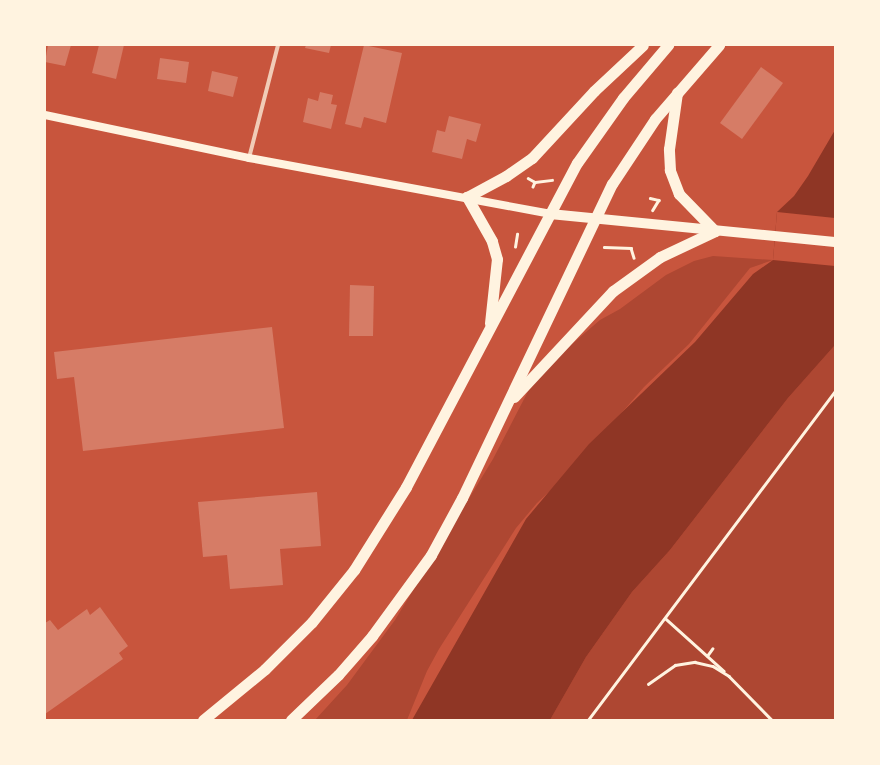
<!DOCTYPE html>
<html>
<head>
<meta charset="utf-8">
<style>
  body { margin:0 }
  #map { position:relative; width:880px; height:765px; overflow:hidden; background:#c8553d; font-family:Mulish,sans-serif }
  div>[style] { position:absolute }
  .green>* { inset:0; background:#ae4732 }
  .water>* { inset:0; background:#8f3625 }
  .pier>* { inset:0; background:#c8553d }
  .building>* { inset:0; background:#d67c66 }
  .path>* { height:2.5px; margin:-1.25px; padding:0 1.25px; transform-origin:1.25px; border-radius:1.25px; background:#fff3e0 }
  .minor>* { height:4px; margin:-2px; padding:0 2px; transform-origin:2px; border-radius:2px; background:#f1ccb7 }
  .secondary>* { height:8px; margin:-4px; padding:0 4px; transform-origin:4px; border-radius:4px; background:#fff3e0 }
  .primary>* { height:10px; margin:-5px; padding:0 5px; transform-origin:5px; border-radius:5px; background:#fff3e0 }
  .trunk>* { height:11px; margin:-5.5px; padding:0 5.5px; transform-origin:5.5px; border-radius:5.5px; background:#fff3e0 }
  span { translate:-50% -50%; white-space:nowrap; text-align:center; line-height:1.15; -webkit-text-stroke:4px #fff3e0; paint-order:stroke }
  .frame { position:absolute; inset:0; border:46px solid #fff3e0; pointer-events:none }
</style>
</head>
<body>
<div id="map">
  <div class="green">
    <div style="clip-path:polygon(713px 256px,773px 260px,750px 268px,689px 344px,644px 387px,570px 472px,537px 503px,516px 528px,439px 649px,427px 671px,407px 720px,315px 720px,347px 685px,395px 620px,493px 459px,537px 374px,600px 320px,620px 309px,666px 275px,694px 261px)"></div>
    <div style="clip-path:polygon(835px 345px,835px 720px,550px 720px,586px 657px,632px 592px,670px 550px,788px 398px)"></div>
  </div>
  <div class="water">
    <div style="clip-path:polygon(835px 130px,835px 345px,788px 398px,670px 550px,632px 592px,586px 657px,550px 720px,412px 720px,526px 519px,589px 444px,695px 342px,753px 274px,773px 260px,777px 212px,794px 196px,808px 176px)"></div>
  </div>
  <div class="pier">
    <div style="clip-path:polygon(777px 212px,835px 218px,835px 266px,773px 260px)"></div>
  </div>
  <div class="building">
    <div style="clip-path:polygon(48px 45px,71px 45px,65px 66px,45px 62px)"></div>
    <div style="clip-path:polygon(99px 45px,124px 45px,116px 79px,92px 73px)"></div>
    <div style="clip-path:polygon(306px 45px,331px 45px,329px 53px,305px 48px)"></div>
    <div style="clip-path:polygon(364px 45px,402px 53px,386px 123px,364px 117px,361px 128px,345px 124px)"></div>
    <div style="clip-path:polygon(160px 58px,189px 62px,186px 83px,157px 79px)"></div>
    <div style="clip-path:polygon(761px 67px,783px 83px,742px 139px,720px 123px)"></div>
    <div style="clip-path:polygon(212px 71px,238px 77px,233px 97px,208px 91px)"></div>
    <div style="clip-path:polygon(320px 92px,333px 95px,331px 104px,337px 105px,331px 129px,303px 122px,308px 98px,318px 101px)"></div>
    <div style="clip-path:polygon(449px 116px,481px 124px,476px 142px,467px 139px,462px 159px,432px 152px,437px 130px,445px 132px)"></div>
    <div style="clip-path:polygon(350px 285px,374px 286px,373px 336px,349px 336px)"></div>
    <div style="clip-path:polygon(272px 327px,284px 428px,83px 451px,74px 377px,57px 379px,54px 352px)"></div>
    <div style="clip-path:polygon(317px 492px,321px 546px,280px 549px,283px 585px,230px 589px,227px 555px,203px 557px,198px 502px)"></div>
    <div style="clip-path:polygon(100px 607px,128px 646px,119px 653px,123px 659px,45px 714px,45px 623px,50px 620px,58px 630px,87px 609px,90px 615px)"></div>
  </div>
  <div class="path">
    <div style="left:528px;top:178px;width:8px;rotate:30deg"></div>
    <div style="left:535px;top:182px;width:5px;rotate:112deg"></div>
    <div style="left:535px;top:182px;width:17px;rotate:-7deg"></div>
    <div style="left:650px;top:198px;width:9px;rotate:13deg"></div>
    <div style="left:659px;top:200px;width:12px;rotate:121deg"></div>
    <div style="left:515px;top:247px;width:13px;rotate:-81deg"></div>
    <div style="left:604px;top:247px;width:27px;rotate:2deg"></div>
    <div style="left:631px;top:248px;width:10px;rotate:73deg"></div>
    <div style="left:665px;top:618px;width:79px;rotate:41.9deg"></div>
    <div style="left:707px;top:656px;width:9px;rotate:-54deg"></div>
    <div style="left:648px;top:684px;width:33px;rotate:-35deg"></div>
    <div style="left:675px;top:665px;width:20px;rotate:-9deg"></div>
    <div style="left:695px;top:662px;width:18px;rotate:13deg"></div>
    <div style="left:713px;top:666px;width:19px;rotate:32deg"></div>
    <div style="left:729px;top:676px;width:62px;rotate:45.7deg"></div>
    <div style="left:588px;top:720px;width:411px;rotate:-53.1deg"></div>
  </div>
  <div class="minor">
    <div style="left:249px;top:158px;width:117px;rotate:-75.6deg"></div>
  </div>
  <div class="secondary">
    <div style="left:45px;top:115px;width:208px;rotate:11.9deg"></div>
    <div style="left:249px;top:158px;width:306px;rotate:10.5deg"></div>
  </div>
  <div class="primary">
    <div style="left:550px;top:214px;width:286px;rotate:5.6deg"></div>
  </div>
  <div class="trunk">
    <div style="left:490px;top:323px;width:64px;rotate:-83.8deg"></div>
    <div style="left:497px;top:259px;width:19px;rotate:-106deg"></div>
    <div style="left:492px;top:241px;width:51px;rotate:-119.6deg"></div>
    <div style="left:467px;top:197px;width:44px;rotate:-28.3deg"></div>
    <div style="left:506px;top:176px;width:32px;rotate:-35deg"></div>
    <div style="left:532px;top:158px;width:91px;rotate:-47.2deg"></div>
    <div style="left:594px;top:91px;width:67px;rotate:-43.2deg"></div>
    <div style="left:514px;top:397px;width:145px;rotate:-47deg"></div>
    <div style="left:613px;top:291px;width:58px;rotate:-35.9deg"></div>
    <div style="left:660px;top:257px;width:61px;rotate:-25.3deg"></div>
    <div style="left:715px;top:231px;width:52px;rotate:-134.2deg"></div>
    <div style="left:679px;top:194px;width:26px;rotate:-111deg"></div>
    <div style="left:670px;top:170px;width:21px;rotate:-93deg"></div>
    <div style="left:669px;top:149px;width:57px;rotate:-81.9deg"></div>
    <div style="left:203px;top:720px;width:80px;rotate:-39.4deg"></div>
    <div style="left:265px;top:669px;width:66px;rotate:-45deg"></div>
    <div style="left:312px;top:622px;width:67px;rotate:-51.1deg"></div>
    <div style="left:354px;top:570px;width:98px;rotate:-57.9deg"></div>
    <div style="left:406px;top:487px;width:366px;rotate:-62.2deg"></div>
    <div style="left:577px;top:163px;width:80px;rotate:-54.7deg"></div>
    <div style="left:623px;top:98px;width:70px;rotate:-49.7deg"></div>
    <div style="left:291px;top:720px;width:65px;rotate:-43.8deg"></div>
    <div style="left:338px;top:675px;width:52px;rotate:-48.9deg"></div>
    <div style="left:372px;top:636px;width:100px;rotate:-53.9deg"></div>
    <div style="left:431px;top:555px;width:65px;rotate:-61.5deg"></div>
    <div style="left:462px;top:498px;width:348px;rotate:-64.5deg"></div>
    <div style="left:612px;top:184px;width:78px;rotate:-56.5deg"></div>
    <div style="left:655px;top:119px;width:98px;rotate:-49.1deg"></div>
  </div>
  <div class="frame"></div>
</div>
</body>
</html>
